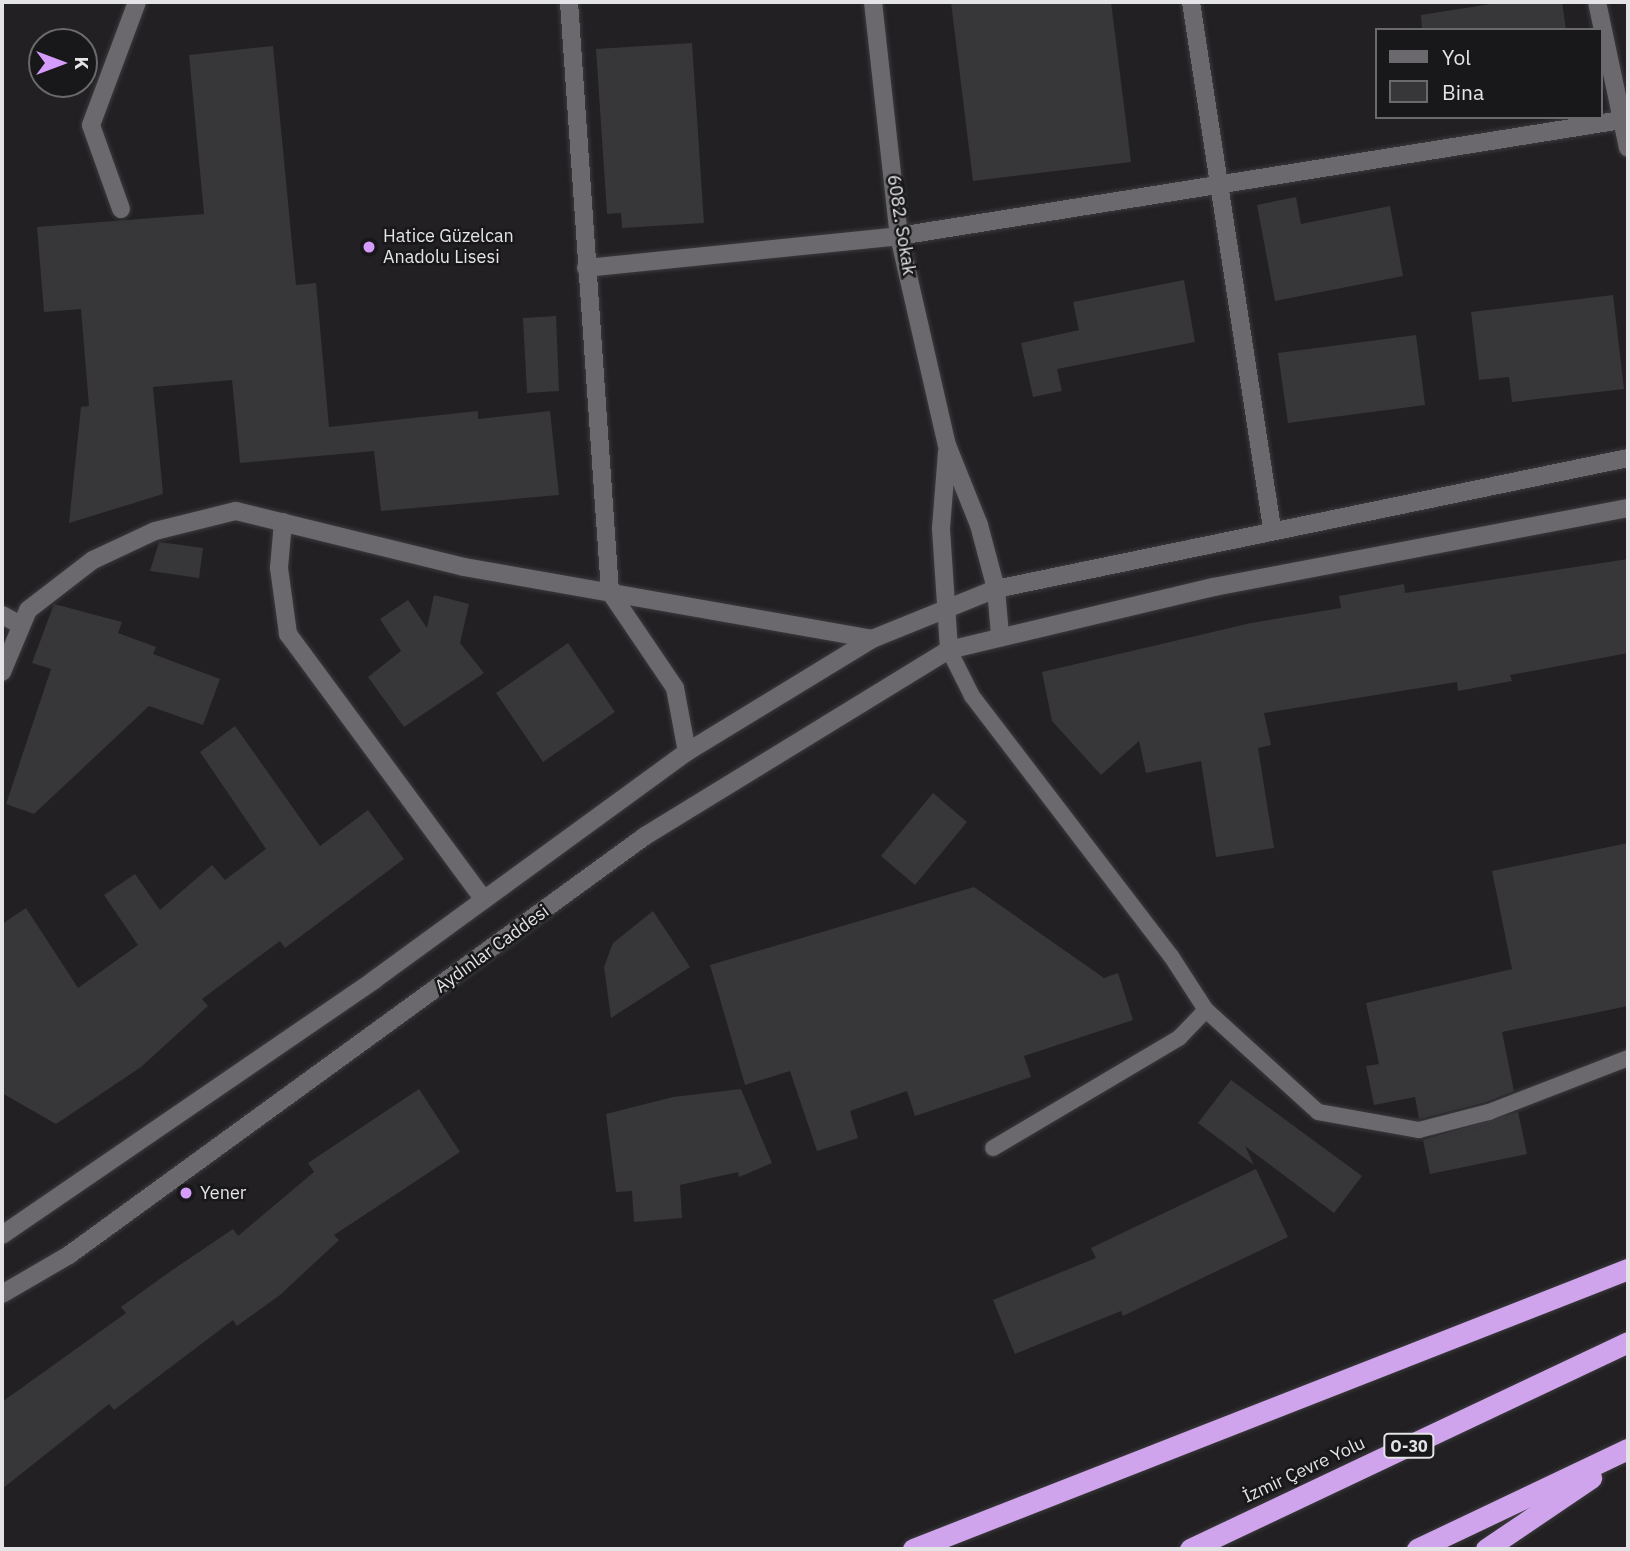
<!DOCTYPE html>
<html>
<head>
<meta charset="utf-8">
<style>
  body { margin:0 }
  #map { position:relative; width:1630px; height:1551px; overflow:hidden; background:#222023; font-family:"IBM Plex Sans",sans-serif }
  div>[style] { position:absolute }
  .building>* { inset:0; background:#373639 }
  .roads { filter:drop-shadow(0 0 2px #3b3a3c) drop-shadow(0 0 2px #3b3a3c) }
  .lane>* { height:16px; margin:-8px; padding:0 8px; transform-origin:8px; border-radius:8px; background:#6b696d }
  .street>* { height:18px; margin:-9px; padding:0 9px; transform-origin:9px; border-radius:9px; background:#6b696d }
  .secondary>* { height:18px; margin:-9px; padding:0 9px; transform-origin:9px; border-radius:9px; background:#6b696d }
  .highway>* { height:21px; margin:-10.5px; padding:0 10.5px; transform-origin:10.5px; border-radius:10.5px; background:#cfa4ec }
  .dots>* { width:19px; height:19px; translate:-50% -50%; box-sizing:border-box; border:4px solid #181719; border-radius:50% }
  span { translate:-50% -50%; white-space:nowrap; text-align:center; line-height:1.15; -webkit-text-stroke:5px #181719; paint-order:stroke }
  .shield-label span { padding:2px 5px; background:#181719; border:2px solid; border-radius:5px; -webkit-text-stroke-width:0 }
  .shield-label { font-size:16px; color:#e4e3e5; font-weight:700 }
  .street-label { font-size:18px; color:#e4e3e5 }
  .poi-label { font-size:18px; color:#e4e3e5 }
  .left { translate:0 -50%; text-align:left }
  .frame { position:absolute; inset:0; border:4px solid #e4e3e5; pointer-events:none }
  .legend { position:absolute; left:1375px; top:28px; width:228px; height:91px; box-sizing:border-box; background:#181719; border:2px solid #6a696b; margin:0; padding:9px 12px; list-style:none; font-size:21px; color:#e4e3e5 }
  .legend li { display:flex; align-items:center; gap:14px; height:35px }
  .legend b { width:35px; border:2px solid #6a696b }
  .north { position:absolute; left:28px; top:28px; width:70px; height:70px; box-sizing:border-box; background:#181719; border:2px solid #6a696b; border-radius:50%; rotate:90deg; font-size:19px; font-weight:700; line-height:28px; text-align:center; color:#e4e3e5 }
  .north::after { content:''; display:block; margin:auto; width:24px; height:32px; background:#d59cfb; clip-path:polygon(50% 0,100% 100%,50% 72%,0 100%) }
</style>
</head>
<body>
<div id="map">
  <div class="building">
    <div style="clip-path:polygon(951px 2px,1111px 2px,1131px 162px,973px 181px)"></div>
    <div style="clip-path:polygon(1503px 2px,1562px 2px,1566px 30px,1422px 30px,1421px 15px)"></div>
    <div style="clip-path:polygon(692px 43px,704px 223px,622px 228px,621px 213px,607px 214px,596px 49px)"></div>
    <div style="clip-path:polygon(273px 46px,296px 285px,316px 283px,329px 427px,478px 411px,478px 419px,550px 411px,559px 495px,381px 511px,374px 451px,240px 463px,232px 380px,153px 387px,163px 494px,69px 523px,81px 407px,89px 406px,81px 309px,44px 312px,37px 227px,204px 214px,189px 55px)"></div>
    <div style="clip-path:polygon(1296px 197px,1301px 224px,1390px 206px,1403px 276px,1275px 301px,1257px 205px)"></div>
    <div style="clip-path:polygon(1184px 280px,1195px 342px,1057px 369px,1062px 391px,1033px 397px,1021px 343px,1079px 330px,1073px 302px)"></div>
    <div style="clip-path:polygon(1613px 295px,1624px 389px,1512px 402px,1509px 377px,1479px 380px,1471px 312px)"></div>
    <div style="clip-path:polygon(556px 316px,559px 391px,527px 393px,523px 318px)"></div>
    <div style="clip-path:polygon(1416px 335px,1425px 405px,1288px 423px,1278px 353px)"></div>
    <div style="clip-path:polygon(159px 542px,203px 548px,199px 578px,150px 571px)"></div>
    <div style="clip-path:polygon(1628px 559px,1628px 653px,1510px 675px,1512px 681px,1458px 691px,1457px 682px,1264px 713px,1271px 745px,1258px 748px,1274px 848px,1216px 857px,1201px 761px,1146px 773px,1139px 741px,1101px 775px,1052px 721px,1042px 672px,1251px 623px,1341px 608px,1339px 596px,1404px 584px,1405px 593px)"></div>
    <div style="clip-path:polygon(434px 595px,469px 604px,460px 643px,484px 673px,404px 727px,368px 677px,401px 651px,380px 619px,408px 600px,427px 628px)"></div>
    <div style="clip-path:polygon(54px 604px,122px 622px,118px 633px,156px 647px,153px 654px,220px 679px,203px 725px,149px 706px,34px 814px,6px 804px,51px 669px,32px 663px)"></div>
    <div style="clip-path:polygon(568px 643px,615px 712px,543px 762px,496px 693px)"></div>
    <div style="clip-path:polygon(235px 726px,320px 846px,368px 810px,404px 859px,285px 948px,280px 941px,202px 999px,208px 1006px,141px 1067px,56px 1124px,2px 1093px,2px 924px,26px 908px,78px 988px,138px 945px,104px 895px,135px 874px,160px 910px,212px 865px,225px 880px,266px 849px,200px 752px)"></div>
    <div style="clip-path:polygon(933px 793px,967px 822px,915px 885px,881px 856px)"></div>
    <div style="clip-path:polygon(1628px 843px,1628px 1006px,1502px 1032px,1514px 1091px,1486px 1102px,1419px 1119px,1415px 1097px,1374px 1105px,1366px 1066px,1379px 1064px,1366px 1003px,1512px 969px,1492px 871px)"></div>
    <div style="clip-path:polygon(974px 887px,1104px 978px,1118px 973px,1133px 1020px,1024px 1056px,1031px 1077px,915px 1116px,907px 1091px,850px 1111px,858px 1138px,817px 1151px,790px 1071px,745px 1085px,710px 965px)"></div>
    <div style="clip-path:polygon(653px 911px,690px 967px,611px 1018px,604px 967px,613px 943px)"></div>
    <div style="clip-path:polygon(1231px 1080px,1362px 1176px,1334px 1213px,1245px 1146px,1254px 1165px,1198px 1123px)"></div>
    <div style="clip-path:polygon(419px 1089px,460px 1152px,334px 1235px,339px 1240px,280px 1295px,237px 1326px,233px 1320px,114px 1410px,109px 1404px,2px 1489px,2px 1402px,126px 1313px,121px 1307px,168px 1273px,233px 1229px,238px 1236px,314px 1172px,308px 1163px)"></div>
    <div style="clip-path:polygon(741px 1089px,772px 1163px,739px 1177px,738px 1172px,680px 1185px,682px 1218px,634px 1222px,632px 1191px,616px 1192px,606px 1114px,673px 1097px)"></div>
    <div style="clip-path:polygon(1518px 1112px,1527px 1154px,1430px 1174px,1423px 1140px)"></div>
    <div style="clip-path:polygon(1256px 1169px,1288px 1237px,1123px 1316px,1121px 1311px,1015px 1354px,993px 1300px,1096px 1258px,1091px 1248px)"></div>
  </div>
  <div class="roads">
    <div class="lane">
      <div style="left:949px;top:650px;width:51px;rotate:63.4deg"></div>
      <div style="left:972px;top:696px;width:327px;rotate:52.6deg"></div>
      <div style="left:1171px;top:956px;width:64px;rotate:57.1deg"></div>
      <div style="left:1206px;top:1010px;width:39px;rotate:134deg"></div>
      <div style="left:1179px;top:1038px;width:216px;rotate:149.4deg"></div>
      <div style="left:1206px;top:1010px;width:151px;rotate:42.3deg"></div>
      <div style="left:1318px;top:1112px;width:103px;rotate:10.1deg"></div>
      <div style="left:1419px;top:1130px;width:72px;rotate:-14.4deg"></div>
      <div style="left:1489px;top:1112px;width:149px;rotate:-21.2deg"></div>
    </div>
    <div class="street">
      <div style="left:569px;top:2px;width:591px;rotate:86.02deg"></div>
      <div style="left:1191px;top:2px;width:532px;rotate:81.25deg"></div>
      <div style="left:1597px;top:2px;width:149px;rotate:78deg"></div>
      <div style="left:121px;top:209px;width:89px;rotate:-109.7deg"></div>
      <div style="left:91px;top:125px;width:131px;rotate:-69.5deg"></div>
      <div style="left:586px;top:268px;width:315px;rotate:-5.8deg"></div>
      <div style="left:899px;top:236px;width:738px;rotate:-9.12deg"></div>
      <div style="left:283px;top:522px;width:46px;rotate:95deg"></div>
      <div style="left:279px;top:568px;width:67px;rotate:82.2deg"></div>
      <div style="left:288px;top:634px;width:330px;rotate:53.6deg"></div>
      <div style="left:2px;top:615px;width:21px;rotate:28deg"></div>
    </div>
    <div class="secondary">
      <div style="left:873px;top:2px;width:235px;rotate:83.7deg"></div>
      <div style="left:899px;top:236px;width:214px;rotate:77.1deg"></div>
      <div style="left:947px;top:445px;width:86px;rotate:68.2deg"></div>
      <div style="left:979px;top:525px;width:66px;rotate:75.1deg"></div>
      <div style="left:996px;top:589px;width:46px;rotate:85deg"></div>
      <div style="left:947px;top:452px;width:77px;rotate:94.5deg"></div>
      <div style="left:941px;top:529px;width:121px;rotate:86.2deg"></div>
      <div style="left:610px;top:592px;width:116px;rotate:55.9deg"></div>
      <div style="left:675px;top:688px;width:65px;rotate:79.4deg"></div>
      <div style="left:2px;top:672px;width:67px;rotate:-67.2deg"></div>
      <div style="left:28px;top:610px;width:82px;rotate:-37.6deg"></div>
      <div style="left:93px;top:560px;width:68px;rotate:-25.1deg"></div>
      <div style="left:155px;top:531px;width:83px;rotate:-13.9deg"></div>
      <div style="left:236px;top:511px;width:235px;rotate:13.8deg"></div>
      <div style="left:464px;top:567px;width:414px;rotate:10deg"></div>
      <div style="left:2px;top:1235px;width:451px;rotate:-34.4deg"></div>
      <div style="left:374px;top:980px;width:387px;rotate:-36.1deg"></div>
      <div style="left:687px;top:752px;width:217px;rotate:-31.4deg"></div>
      <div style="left:872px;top:639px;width:134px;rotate:-22deg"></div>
      <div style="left:996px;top:589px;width:645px;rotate:-11.71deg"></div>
      <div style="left:2px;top:1294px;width:78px;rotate:-30.2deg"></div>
      <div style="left:69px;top:1255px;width:712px;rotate:-36.03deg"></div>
      <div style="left:645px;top:836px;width:356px;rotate:-31.5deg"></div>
      <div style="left:949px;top:650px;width:272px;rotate:-13.4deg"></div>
      <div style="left:1214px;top:587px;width:421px;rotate:-10.8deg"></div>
    </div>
    <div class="highway">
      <div style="left:913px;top:1549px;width:768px;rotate:-21.39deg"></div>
      <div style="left:1190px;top:1549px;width:484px;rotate:-25.3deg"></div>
      <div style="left:1417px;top:1549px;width:233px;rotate:-25.4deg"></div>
      <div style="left:1486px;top:1549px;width:127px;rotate:-34.1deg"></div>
    </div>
  </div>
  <div class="dots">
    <div style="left:369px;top:247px;background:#d59cfb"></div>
    <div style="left:186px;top:1193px;background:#d59cfb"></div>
  </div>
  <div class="shield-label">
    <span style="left:1409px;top:1446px">O-30</span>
  </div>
  <div class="street-label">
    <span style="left:901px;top:225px;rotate:81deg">6082. Sokak</span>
    <span style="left:492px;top:949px;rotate:-36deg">Aydınlar Caddesi</span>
    <span style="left:1304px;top:1470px;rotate:-25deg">İzmir Çevre Yolu</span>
  </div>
  <div class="poi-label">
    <span class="left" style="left:383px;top:247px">Hatice Güzelcan<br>Anadolu Lisesi</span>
    <span class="left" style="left:200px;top:1193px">Yener</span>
  </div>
  <div class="frame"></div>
  <ul class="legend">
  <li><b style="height:9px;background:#6b696d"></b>Yol</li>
  <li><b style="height:19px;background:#373639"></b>Bina</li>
  </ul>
  <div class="north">K</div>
</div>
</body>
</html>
